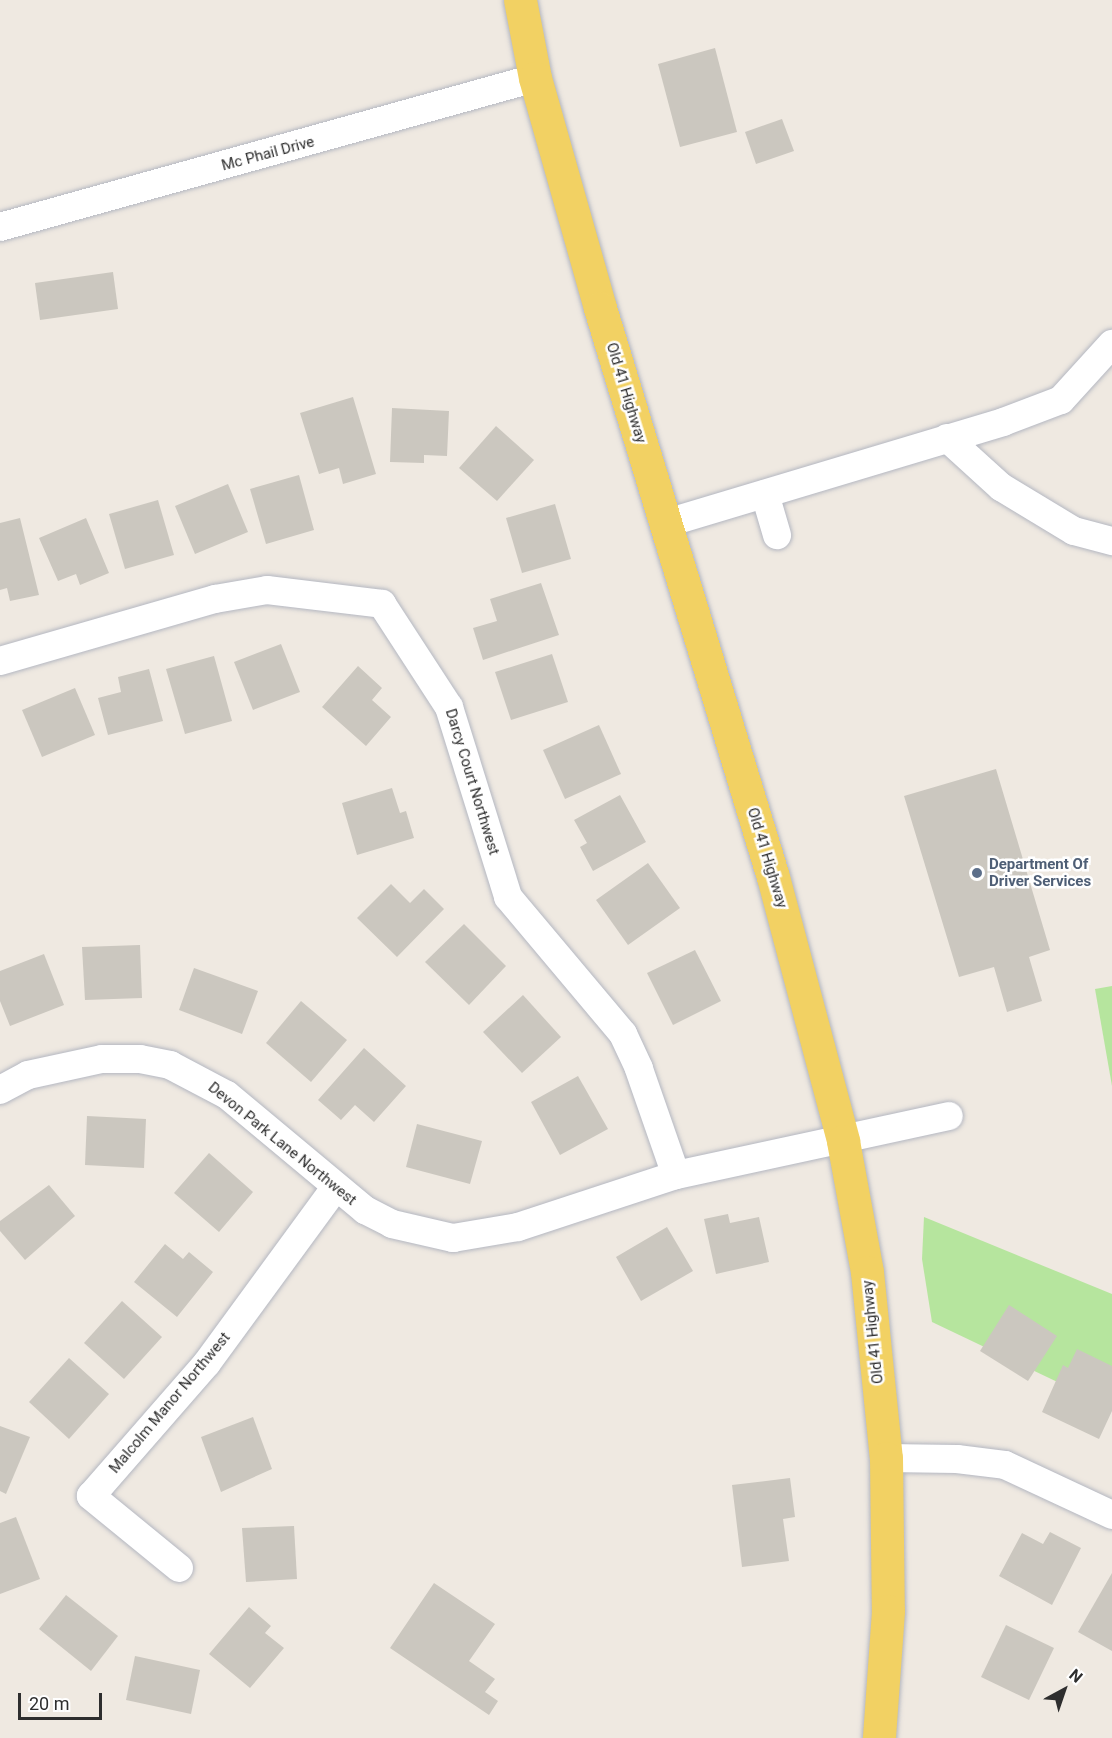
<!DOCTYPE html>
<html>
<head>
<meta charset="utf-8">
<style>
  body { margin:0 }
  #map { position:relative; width:1112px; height:1738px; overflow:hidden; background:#efe9e1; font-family:Roboto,sans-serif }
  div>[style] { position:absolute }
  .green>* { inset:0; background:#b6e59e }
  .building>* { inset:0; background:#cbc7bf }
  .roads { filter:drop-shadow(0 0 2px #b4b7c1) drop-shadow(0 0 2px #b4b7c1) }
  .minor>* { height:28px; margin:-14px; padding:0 14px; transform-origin:14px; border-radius:14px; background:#fff }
  .major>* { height:33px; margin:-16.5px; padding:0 16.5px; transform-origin:16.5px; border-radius:16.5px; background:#f2d163 }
  .dots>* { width:16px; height:16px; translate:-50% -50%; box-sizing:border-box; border:3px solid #fff; border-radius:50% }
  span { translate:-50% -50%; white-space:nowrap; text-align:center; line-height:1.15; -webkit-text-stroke:5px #fff; paint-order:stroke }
  .street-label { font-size:15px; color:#2e2e2e }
  .service-label { font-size:15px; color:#4e5e75; font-weight:700 }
  .left { translate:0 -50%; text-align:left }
  .north { position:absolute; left:1034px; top:1660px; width:60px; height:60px; -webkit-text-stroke:4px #fff; paint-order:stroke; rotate:40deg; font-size:16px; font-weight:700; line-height:24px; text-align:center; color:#2e2e2e }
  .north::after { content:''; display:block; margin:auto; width:21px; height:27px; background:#2e2e2e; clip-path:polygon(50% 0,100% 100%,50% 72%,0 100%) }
  .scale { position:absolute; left:18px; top:1693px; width:84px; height:27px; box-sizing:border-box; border:3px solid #2e2e2e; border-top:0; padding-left:8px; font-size:18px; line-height:21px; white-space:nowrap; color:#2e2e2e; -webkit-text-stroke:4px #fff; paint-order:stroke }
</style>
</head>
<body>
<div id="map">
  <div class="green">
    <div style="clip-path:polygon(1112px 986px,1112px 1086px,1095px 989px)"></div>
    <div style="clip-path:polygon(924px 1217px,1112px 1294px,1112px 1408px,932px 1322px,922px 1259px)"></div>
  </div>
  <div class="building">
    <div style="clip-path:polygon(715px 48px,737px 132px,680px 147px,658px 64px)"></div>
    <div style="clip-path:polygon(782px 119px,794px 151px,756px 164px,745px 132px)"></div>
    <div style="clip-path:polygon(113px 272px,118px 309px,40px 320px,35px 283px)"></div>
    <div style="clip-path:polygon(353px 397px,376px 474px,343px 484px,339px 468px,319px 474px,300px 413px)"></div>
    <div style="clip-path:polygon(392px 408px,449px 411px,447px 456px,424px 455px,424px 463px,390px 462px)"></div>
    <div style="clip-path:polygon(496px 426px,534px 460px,497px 501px,459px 468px)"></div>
    <div style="clip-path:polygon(299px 475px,314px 530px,266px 544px,250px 489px)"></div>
    <div style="clip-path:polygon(228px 484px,248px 532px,195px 554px,175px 506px)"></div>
    <div style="clip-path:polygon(158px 500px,174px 555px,125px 569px,109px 514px)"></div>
    <div style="clip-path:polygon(555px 504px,571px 559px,522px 573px,506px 518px)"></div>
    <div style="clip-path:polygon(20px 518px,39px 595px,10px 601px,7px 588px,0 590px,0 523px)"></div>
    <div style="clip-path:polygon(86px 518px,109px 573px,80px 585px,76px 574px,58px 581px,39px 538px)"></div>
    <div style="clip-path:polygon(541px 583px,559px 635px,483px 660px,473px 628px,497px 621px,490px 599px)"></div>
    <div style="clip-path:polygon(281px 644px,300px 692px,253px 710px,234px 662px)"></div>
    <div style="clip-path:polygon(552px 654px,568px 702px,511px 720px,495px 672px)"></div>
    <div style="clip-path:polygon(214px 656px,232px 721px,185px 734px,166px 669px)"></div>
    <div style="clip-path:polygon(358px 666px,382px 688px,372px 700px,391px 717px,366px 746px,322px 707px)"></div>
    <div style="clip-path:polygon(149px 669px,163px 721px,108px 735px,98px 698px,121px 692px,118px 677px)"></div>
    <div style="clip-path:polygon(75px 688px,95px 735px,42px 757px,22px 710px)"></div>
    <div style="clip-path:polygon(599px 725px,621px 774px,565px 799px,543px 750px)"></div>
    <div style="clip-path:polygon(996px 769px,1050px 950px,1029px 957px,1042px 1001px,1007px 1012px,994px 967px,959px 977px,904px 796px)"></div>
    <div style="clip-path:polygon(392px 788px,400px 813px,406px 811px,414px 838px,357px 855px,342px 803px)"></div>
    <div style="clip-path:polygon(620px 795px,646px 842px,593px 871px,580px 847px,587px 843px,574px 820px)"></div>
    <div style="clip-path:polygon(648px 863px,680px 908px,628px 945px,596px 900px)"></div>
    <div style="clip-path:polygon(391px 884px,410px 903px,424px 889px,444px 909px,397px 957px,357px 918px)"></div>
    <div style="clip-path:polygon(464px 924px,506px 966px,469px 1005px,425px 962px)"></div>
    <div style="clip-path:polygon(140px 945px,142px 998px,85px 1000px,82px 947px)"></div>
    <div style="clip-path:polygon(695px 950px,721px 1001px,673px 1025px,647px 973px)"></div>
    <div style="clip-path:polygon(44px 954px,64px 1005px,10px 1026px,0 1001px,0 971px)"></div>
    <div style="clip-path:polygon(194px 968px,258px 991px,242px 1034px,179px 1010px)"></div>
    <div style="clip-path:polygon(523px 995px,561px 1037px,522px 1073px,483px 1032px)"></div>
    <div style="clip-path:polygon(301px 1001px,347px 1040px,311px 1082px,266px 1043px)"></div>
    <div style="clip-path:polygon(364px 1048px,406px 1086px,374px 1122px,355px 1105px,341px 1120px,318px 1100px)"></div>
    <div style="clip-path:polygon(578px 1076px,608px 1129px,560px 1155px,531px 1102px)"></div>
    <div style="clip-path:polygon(87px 1116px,146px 1119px,144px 1168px,85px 1165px)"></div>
    <div style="clip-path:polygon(417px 1124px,482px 1141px,470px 1184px,406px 1167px)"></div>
    <div style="clip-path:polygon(209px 1153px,253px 1192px,219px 1232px,174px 1193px)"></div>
    <div style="clip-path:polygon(49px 1185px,75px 1216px,25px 1260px,0 1231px,0 1221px)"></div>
    <div style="clip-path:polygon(728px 1214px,730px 1223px,759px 1217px,769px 1262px,716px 1274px,704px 1219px)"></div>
    <div style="clip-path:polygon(667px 1227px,693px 1271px,641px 1301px,616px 1257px)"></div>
    <div style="clip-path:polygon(165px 1244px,183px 1259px,189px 1252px,213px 1272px,177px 1317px,134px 1282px)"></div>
    <div style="clip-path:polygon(122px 1301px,162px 1337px,124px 1379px,84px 1343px)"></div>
    <div style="clip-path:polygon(1009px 1305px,1057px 1336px,1028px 1381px,980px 1351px)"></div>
    <div style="clip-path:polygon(1077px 1349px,1112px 1366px,1112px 1411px,1099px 1439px,1042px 1412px,1063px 1365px,1068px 1368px)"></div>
    <div style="clip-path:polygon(69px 1358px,109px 1394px,69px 1439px,29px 1402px)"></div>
    <div style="clip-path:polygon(253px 1417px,272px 1469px,221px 1492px,201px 1437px)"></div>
    <div style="clip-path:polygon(0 1426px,30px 1437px,6px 1494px,0 1491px)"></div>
    <div style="clip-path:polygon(790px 1478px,795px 1517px,783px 1519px,789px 1561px,742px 1567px,732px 1485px)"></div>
    <div style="clip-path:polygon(16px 1517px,40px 1579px,0 1594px,0 1523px)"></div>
    <div style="clip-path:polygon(294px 1526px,297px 1579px,246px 1582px,242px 1528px)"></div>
    <div style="clip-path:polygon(1050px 1532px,1081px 1548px,1052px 1605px,999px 1576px,1022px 1533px,1043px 1544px)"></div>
    <div style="clip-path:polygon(1112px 1573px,1112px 1651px,1078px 1632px)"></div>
    <div style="clip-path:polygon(434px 1583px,495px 1624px,469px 1661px,495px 1679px,485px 1692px,498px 1701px,489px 1715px,390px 1648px)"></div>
    <div style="clip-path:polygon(66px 1595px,118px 1636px,91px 1671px,39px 1629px)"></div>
    <div style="clip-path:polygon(249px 1607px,271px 1626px,265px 1633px,284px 1648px,250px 1688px,209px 1654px)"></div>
    <div style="clip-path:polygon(1006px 1625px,1054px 1648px,1029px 1700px,981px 1677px)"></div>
    <div style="clip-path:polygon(135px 1656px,200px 1670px,191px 1714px,126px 1700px)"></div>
  </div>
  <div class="roads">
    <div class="minor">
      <div style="left:0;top:227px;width:555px;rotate:-15.56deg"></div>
      <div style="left:947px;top:438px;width:73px;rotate:42.2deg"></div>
      <div style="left:1001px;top:487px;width:85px;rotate:31.1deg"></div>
      <div style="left:1074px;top:531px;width:39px;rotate:15deg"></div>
      <div style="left:765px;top:494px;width:43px;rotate:73.7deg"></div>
      <div style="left:667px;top:523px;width:351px;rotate:-16.7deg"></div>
      <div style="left:1003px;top:422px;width:62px;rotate:-20.8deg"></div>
      <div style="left:1061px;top:400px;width:76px;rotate:-47.7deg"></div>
      <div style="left:0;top:661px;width:224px;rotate:-16.1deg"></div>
      <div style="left:215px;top:599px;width:53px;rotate:-9.8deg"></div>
      <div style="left:267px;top:590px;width:116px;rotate:6.9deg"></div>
      <div style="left:382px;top:604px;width:123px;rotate:57deg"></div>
      <div style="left:449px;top:707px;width:199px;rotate:72.7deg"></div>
      <div style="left:508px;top:897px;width:179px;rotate:50deg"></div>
      <div style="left:623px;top:1034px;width:38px;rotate:65deg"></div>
      <div style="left:639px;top:1069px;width:112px;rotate:70.8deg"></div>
      <div style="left:0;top:1090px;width:32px;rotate:-28deg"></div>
      <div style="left:28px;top:1075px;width:76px;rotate:-12.2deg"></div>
      <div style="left:102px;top:1059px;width:38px"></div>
      <div style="left:140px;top:1059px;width:31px;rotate:11deg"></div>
      <div style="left:170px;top:1065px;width:64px;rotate:27.8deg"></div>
      <div style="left:227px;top:1095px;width:180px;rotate:39.8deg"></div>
      <div style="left:365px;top:1210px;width:30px;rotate:27deg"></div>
      <div style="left:392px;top:1224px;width:63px;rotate:12.9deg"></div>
      <div style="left:453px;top:1238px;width:66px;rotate:-9.6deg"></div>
      <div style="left:518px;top:1227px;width:166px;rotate:-18.2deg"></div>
      <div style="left:676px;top:1175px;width:279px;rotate:-12.2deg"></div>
      <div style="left:886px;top:1458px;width:71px;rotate:0.8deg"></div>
      <div style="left:957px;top:1459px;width:48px;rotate:7.1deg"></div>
      <div style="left:1005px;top:1465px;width:118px;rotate:25deg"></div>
      <div style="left:179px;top:1568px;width:114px;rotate:-140.7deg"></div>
      <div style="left:91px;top:1496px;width:176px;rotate:-48.9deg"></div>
      <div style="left:207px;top:1363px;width:217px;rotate:-53.8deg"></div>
    </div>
    <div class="major">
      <div style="left:520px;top:0;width:79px;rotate:79.1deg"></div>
      <div style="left:535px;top:78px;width:239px;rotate:74.2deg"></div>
      <div style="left:600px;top:308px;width:595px;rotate:73.09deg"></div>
      <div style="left:773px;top:877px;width:273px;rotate:75.1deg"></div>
      <div style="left:843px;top:1141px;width:133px;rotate:79.6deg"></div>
      <div style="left:867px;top:1272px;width:187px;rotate:84.2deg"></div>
      <div style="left:886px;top:1458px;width:153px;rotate:89.3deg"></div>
      <div style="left:888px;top:1611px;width:127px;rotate:94.1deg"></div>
    </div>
  </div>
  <div class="dots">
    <div style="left:977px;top:873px;background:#5c6f8a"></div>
  </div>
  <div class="street-label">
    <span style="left:268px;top:154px;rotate:-15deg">Mc Phail Drive</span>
    <span style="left:626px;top:393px;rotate:73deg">Old 41 Highway</span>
    <span style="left:472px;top:782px;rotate:73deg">Darcy Court Northwest</span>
    <span style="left:767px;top:858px;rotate:73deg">Old 41 Highway</span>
    <span style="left:282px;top:1144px;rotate:39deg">Devon Park Lane Northwest</span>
    <span style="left:873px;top:1332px;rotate:-96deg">Old 41 Highway</span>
    <span style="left:170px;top:1403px;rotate:-50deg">Malcolm Manor Northwest</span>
  </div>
  <div class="service-label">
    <span class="left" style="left:989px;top:873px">Department Of<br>Driver Services</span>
  </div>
  <div class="north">N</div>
  <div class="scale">20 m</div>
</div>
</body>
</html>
